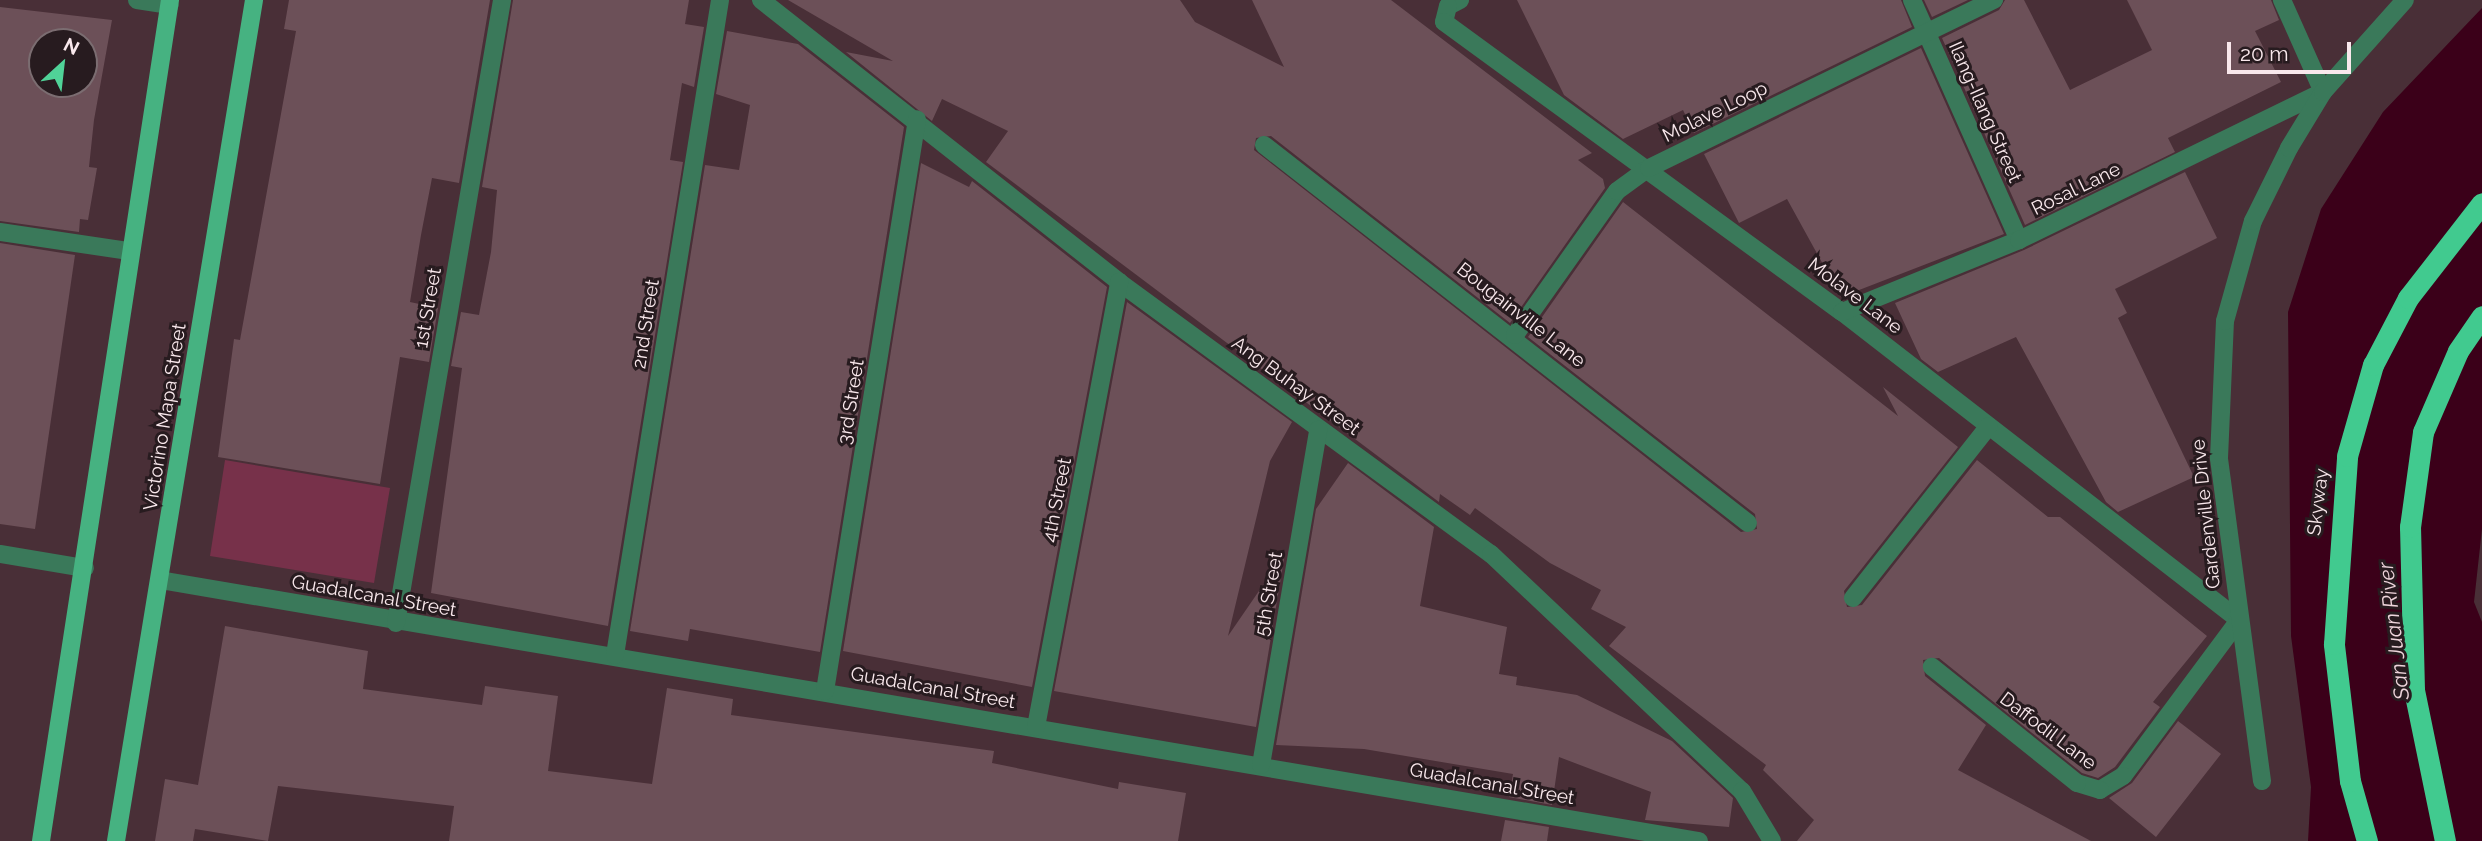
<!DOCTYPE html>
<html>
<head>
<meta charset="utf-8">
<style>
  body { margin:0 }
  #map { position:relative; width:2482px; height:841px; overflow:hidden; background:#492f37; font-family:Raleway,sans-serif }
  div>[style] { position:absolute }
  .green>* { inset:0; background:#77314a }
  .water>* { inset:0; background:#3b0019 }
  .building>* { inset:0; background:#6c5058 }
  .minor>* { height:18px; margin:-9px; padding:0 9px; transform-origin:9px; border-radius:9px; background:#3a795a }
  .primary>* { height:18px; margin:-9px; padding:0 9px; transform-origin:9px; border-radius:9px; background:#46b281 }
  .motorway>* { height:21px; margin:-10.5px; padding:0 10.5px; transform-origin:10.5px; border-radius:10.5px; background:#41ca8f }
  span { translate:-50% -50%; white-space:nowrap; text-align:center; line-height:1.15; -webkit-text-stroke:6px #271b1f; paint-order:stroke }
  .street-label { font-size:19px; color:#f9e8ec }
  .water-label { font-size:21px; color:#eed4db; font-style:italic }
  .north { position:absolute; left:28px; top:28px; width:70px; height:70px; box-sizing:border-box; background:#271b1f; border:2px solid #7b6d71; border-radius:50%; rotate:27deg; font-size:19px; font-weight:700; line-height:28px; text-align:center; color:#f9e8ec }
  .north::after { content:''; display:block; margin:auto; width:24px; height:32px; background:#50d398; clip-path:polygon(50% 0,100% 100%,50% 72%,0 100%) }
  .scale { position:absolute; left:2227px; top:42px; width:124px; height:32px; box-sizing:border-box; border:4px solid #f9e8ec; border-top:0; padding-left:9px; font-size:21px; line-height:24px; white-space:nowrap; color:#f9e8ec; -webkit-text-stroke:5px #271b1f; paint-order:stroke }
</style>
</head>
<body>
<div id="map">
  <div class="green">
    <div style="clip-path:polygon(225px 460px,390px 488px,374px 583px,210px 556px)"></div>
  </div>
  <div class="water">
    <div style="clip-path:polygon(2482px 8px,2482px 529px,2474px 602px,2482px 622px,2482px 841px,2308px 841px,2311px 787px,2291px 636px,2288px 312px,2321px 209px,2383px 112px)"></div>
  </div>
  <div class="building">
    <div style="clip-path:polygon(289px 0,490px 0,459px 183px,432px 178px,421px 235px,410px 302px,438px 308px,429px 362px,400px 357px,380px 484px,218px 457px,234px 339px,240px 340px,296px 31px,284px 29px)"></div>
    <div style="clip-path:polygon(513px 0,689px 0,685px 24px,704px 27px,694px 87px,682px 83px,670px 160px,683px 162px,608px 626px,431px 593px,462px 368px,451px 366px,461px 312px,479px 315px,491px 252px,497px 190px,482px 187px)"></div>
    <div style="clip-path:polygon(788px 0,1180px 0,1195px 22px,1284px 67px,1252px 0,1391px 0,1592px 153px,1578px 160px,1603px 179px,1605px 188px,1510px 323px,1271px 136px,1256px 138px,1254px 150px,1741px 532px,1757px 529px,1755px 514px,1528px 337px,1623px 202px,1898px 416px,1883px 387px,1958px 447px,1844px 591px,1847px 607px,1862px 605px,1977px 460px,2048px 517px,2060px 517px,2207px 636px,2153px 702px,2160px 707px,2115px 767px,2098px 778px,2082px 773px,1939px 658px,1923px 660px,1925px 676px,1986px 725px,1958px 770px,2091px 841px,1797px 841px,1814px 820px,1763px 770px,1766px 765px,1609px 646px,1626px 627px,1591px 609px,1601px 590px,1550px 563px,1475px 508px,1470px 515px,1440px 494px,1439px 502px,986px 162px,1008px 131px,942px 99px,932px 121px,846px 52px,893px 61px)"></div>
    <div style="clip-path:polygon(1517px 0,1901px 0,1912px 27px,1694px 133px,1683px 110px,1623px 139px,1564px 95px)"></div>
    <div style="clip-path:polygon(1924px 0,1968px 0,1932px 17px)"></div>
    <div style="clip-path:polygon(2005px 0,2024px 0,2070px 90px,2152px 50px,2127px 0,2271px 0,2279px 20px,2255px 31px,2281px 82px,2168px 138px,2175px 152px,2025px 225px,1942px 38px,1999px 10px)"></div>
    <div style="clip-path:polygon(evenodd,0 7px,112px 20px,94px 120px,89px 167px,97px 168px,88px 220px,80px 219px,79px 232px,0 221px,0 7px,42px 42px,84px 42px,84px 84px,42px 84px,42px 42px)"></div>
    <div style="clip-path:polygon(727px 31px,798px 44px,904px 127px,820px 652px,690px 629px,688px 641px,630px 631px,705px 165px,739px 170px,750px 105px,716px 94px)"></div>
    <div style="clip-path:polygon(1921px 48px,2004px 234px,1841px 297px,1787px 199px,1739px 223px,1704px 154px)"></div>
    <div style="clip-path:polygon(921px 163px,969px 187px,972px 181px,1107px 287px,1032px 687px,843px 651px)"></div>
    <div style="clip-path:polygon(2185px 172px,2217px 238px,2115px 289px,2127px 313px,2118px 318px,2194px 477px,2118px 512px,2106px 502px,2016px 337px,1938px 372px,1921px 359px,1895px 303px,2024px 250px)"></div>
    <div style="clip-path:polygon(0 243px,75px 255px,35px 529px,0 524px)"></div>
    <div style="clip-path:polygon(1127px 302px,1292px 422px,1270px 461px,1228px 636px,1285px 553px,1256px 727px,1054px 691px)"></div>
    <div style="clip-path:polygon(1348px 463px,1434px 527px,1420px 606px,1507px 627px,1499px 674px,1517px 677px,1516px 685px,1577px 695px,1672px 741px,1733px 798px,1729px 827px,1645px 820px,1651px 792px,1559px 757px,1552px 805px,1509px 797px,1513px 774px,1364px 749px,1276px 745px,1316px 509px)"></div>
    <div style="clip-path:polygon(225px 626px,368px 651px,363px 689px,482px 705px,485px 686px,558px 696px,548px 771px,652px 784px,667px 688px,733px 699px,731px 715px,994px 751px,992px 763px,1118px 789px,1119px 782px,1186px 793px,1178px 841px,449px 841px,454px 806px,278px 786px,268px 841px,195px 829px,193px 841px,155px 841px,165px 779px,198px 785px)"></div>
    <div style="clip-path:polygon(2178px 721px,2221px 754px,2156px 837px,2109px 798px,2132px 783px)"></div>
    <div style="clip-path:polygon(1505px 820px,1549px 827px,1547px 841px,1501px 841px)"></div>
  </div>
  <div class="minor">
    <div style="left:137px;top:0;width:33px;rotate:9deg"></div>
    <div style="left:761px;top:0;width:456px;rotate:38.2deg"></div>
    <div style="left:1119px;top:282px;width:461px;rotate:36.2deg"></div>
    <div style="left:1491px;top:554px;width:345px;rotate:43.4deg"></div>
    <div style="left:1742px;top:791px;width:58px;rotate:59deg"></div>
    <div style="left:1460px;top:0;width:13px;rotate:153deg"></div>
    <div style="left:1448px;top:6px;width:16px;rotate:104deg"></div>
    <div style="left:1444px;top:22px;width:492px;rotate:36.1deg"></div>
    <div style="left:1842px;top:312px;width:502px;rotate:37.8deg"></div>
    <div style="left:2239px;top:620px;width:194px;rotate:126.6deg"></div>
    <div style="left:2123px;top:776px;width:27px;rotate:149deg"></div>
    <div style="left:2100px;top:790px;width:24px;rotate:-163deg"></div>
    <div style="left:2077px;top:783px;width:186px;rotate:-141.3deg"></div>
    <div style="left:1912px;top:0;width:263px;rotate:66deg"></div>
    <div style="left:1264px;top:145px;width:614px;rotate:37.99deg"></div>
    <div style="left:0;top:232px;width:129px;rotate:8.4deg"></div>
    <div style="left:1842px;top:312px;width:191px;rotate:-22.1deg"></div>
    <div style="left:2019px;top:240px;width:338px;rotate:-26deg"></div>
    <div style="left:2323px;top:92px;width:101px;rotate:-114deg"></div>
    <div style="left:1515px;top:335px;width:176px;rotate:-54.7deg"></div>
    <div style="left:1617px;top:191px;width:39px;rotate:-36deg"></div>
    <div style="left:1649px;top:168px;width:384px;rotate:-26deg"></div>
    <div style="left:0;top:554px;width:86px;rotate:9.4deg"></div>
    <div style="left:160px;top:580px;width:1561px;rotate:9.63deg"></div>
    <div style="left:1853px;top:598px;width:219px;rotate:-51.7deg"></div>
    <div style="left:396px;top:623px;width:632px;rotate:-80.34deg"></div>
    <div style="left:615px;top:655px;width:663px;rotate:-80.89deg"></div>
    <div style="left:825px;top:691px;width:579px;rotate:-80.86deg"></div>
    <div style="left:1036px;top:727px;width:453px;rotate:-79.4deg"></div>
    <div style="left:1261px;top:765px;width:340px;rotate:-80.3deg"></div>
    <div style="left:2262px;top:781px;width:326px;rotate:-97.6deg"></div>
    <div style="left:2219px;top:458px;width:137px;rotate:-87.5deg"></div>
    <div style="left:2225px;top:321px;width:104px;rotate:-74.4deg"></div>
    <div style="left:2253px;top:221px;width:81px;rotate:-63.7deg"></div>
    <div style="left:2289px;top:148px;width:66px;rotate:-58.7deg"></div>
    <div style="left:2323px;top:92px;width:123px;rotate:-48.3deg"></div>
  </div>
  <div class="primary">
    <div style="left:41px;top:841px;width:851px;rotate:-81.28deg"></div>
    <div style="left:116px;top:841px;width:852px;rotate:-80.68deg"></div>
  </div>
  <div class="motorway">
    <div style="left:2367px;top:841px;width:62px;rotate:-105.8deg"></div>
    <div style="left:2350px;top:781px;width:138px;rotate:-96.7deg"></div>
    <div style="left:2334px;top:644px;width:188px;rotate:-86deg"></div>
    <div style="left:2347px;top:456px;width:95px;rotate:-74.1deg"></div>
    <div style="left:2373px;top:365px;width:76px;rotate:-62.4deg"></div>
    <div style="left:2408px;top:298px;width:120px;rotate:-52.1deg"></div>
    <div style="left:2445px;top:841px;width:154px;rotate:-101.6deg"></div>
    <div style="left:2414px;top:690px;width:163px;rotate:-91.4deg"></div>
    <div style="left:2410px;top:527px;width:96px;rotate:-82.2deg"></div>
    <div style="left:2423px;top:432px;width:88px;rotate:-66.6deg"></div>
    <div style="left:2458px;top:351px;width:42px;rotate:-55.6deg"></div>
  </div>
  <div class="street-label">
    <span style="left:1715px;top:112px;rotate:-26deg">Molave Loop</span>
    <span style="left:1985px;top:112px;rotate:66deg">Ilang-Ilang Street</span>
    <span style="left:2076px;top:189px;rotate:-26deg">Rosal Lane</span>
    <span style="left:1855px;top:296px;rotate:37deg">Molave Lane</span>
    <span style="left:428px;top:308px;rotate:-80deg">1st Street</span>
    <span style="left:1521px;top:315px;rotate:38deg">Bougainville Lane</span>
    <span style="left:646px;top:324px;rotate:-81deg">2nd Street</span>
    <span style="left:1296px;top:386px;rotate:36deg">Ang Buhay Street</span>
    <span style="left:851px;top:402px;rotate:-81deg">3rd Street</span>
    <span style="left:165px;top:417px;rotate:-81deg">Victorino Mapa Street</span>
    <span style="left:1057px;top:500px;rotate:-79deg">4th Street</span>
    <span style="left:2318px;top:502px;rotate:-83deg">Skyway</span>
    <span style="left:2206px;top:514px;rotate:-96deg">Gardenville Drive</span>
    <span style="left:1269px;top:594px;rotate:-80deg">5th Street</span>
    <span style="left:374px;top:596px;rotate:10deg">Guadalcanal Street</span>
    <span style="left:933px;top:688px;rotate:10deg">Guadalcanal Street</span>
    <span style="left:2048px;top:731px;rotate:37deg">Daffodil Lane</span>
    <span style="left:1492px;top:784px;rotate:10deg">Guadalcanal Street</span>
  </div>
  <div class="water-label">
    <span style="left:2394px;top:631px;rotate:-97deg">San Juan River</span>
  </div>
  <div class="north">N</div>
  <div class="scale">20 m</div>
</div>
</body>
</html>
